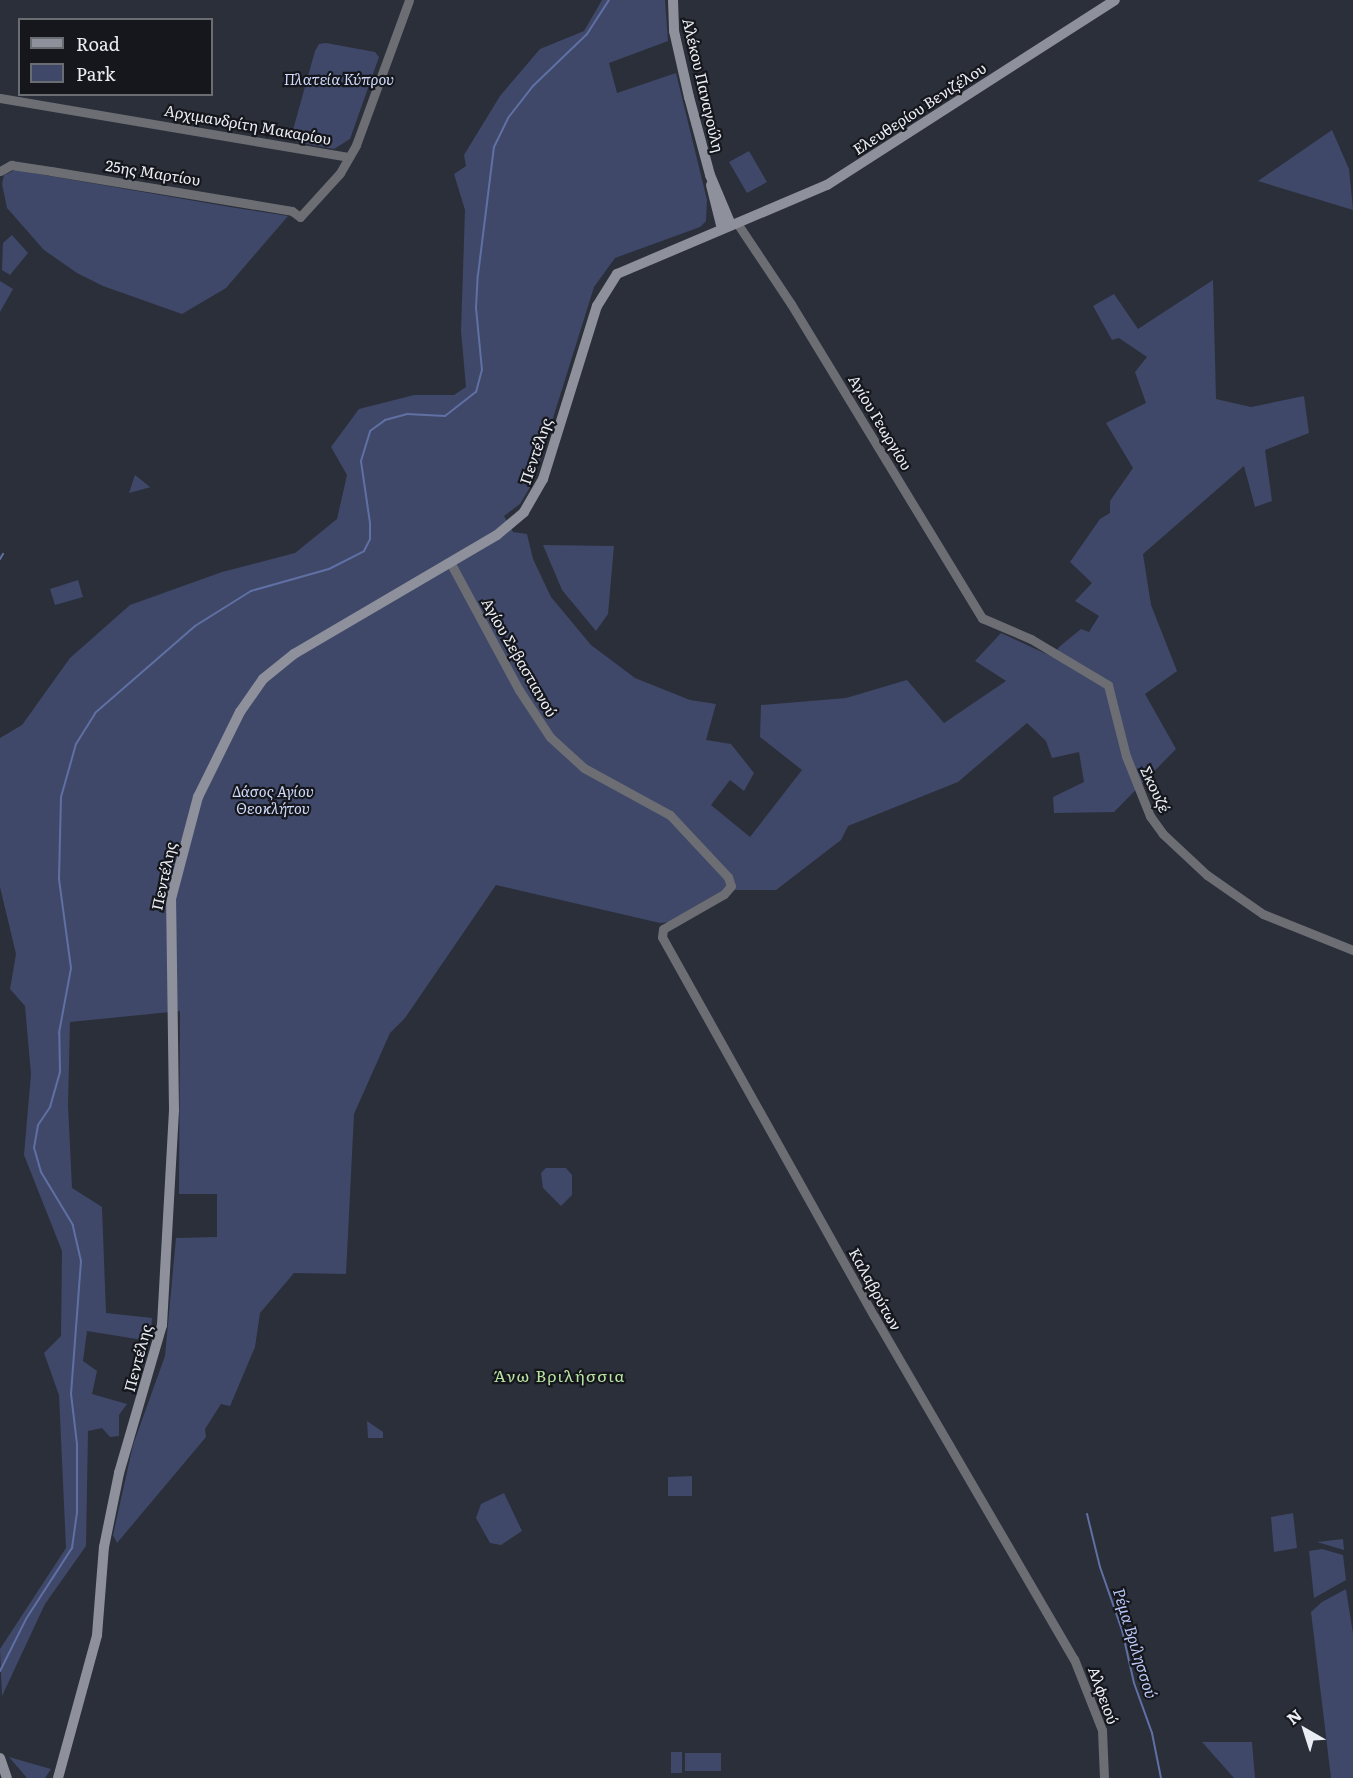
<!DOCTYPE html>
<html>
<head>
<meta charset="utf-8">
<style>
  body { margin:0 }
  #map { position:relative; width:1353px; height:1778px; overflow:hidden; background:#2b2f3a; font-family:Literata,serif }
  div>[style] { position:absolute }
  .green>* { inset:0; background:#3f4868 }
  .stream>* { height:2px; margin:-1px; padding:0 1px; transform-origin:1px; border-radius:1px; background:#6070a5 }
  .tertiary>* { height:9px; margin:-4.5px; padding:0 4.5px; transform-origin:4.5px; border-radius:4.5px; background:#6c6e74 }
  .secondary>* { height:10px; margin:-5px; padding:0 5px; transform-origin:5px; border-radius:5px; background:#8e919b }
  span { translate:-50% -50%; white-space:nowrap; text-align:center; line-height:1.15; -webkit-text-stroke:4.5px #15171c; paint-order:stroke }
  .park-label { font-size:15px; color:#cfd9fa; font-style:italic }
  .street-label { font-size:15px; color:#eaedf4 }
  .neighbourhood-label { font-size:16px; color:#b9e5a3; letter-spacing:1.5px }
  .water-label { font-size:16px; color:#bac9f9; font-style:italic }
  .legend { position:absolute; left:18px; top:18px; width:195px; height:78px; box-sizing:border-box; background:#15171c; border:2px solid #6a6d72; margin:0; padding:8px 10px; list-style:none; font-size:18px; color:#eaedf4 }
  .legend li { display:flex; align-items:center; gap:12px; height:30px }
  .legend b { width:30px; border:2px solid #6a6d72 }
  .north { position:absolute; left:1275px; top:1700px; width:60px; height:60px; -webkit-text-stroke:4px #15171c; paint-order:stroke; rotate:321deg; font-size:16px; font-weight:700; line-height:24px; text-align:center; color:#eaedf4 }
  .north::after { content:''; display:block; margin:auto; width:21px; height:27px; background:#eaedf4; clip-path:polygon(50% 0,100% 100%,50% 72%,0 100%) }
</style>
</head>
<body>
<div id="map">
  <div class="green">
    <div style="clip-path:polygon(602px 0,665px 0,668px 41px,609px 63px,617px 93px,676px 73px,707px 200px,706px 221px,700px 227px,615px 258px,594px 287px,533px 482px,520px 504px,504px 516px,513px 532px,527px 534px,533px 559px,551px 597px,591px 645px,635px 678px,690px 700px,716px 704px,706px 740px,731px 744px,754px 773px,744px 791px,730px 780px,711px 805px,750px 837px,802px 770px,760px 737px,761px 705px,846px 698px,907px 680px,944px 723px,1006px 681px,975px 661px,1001px 633px,1053px 657px,1059px 647px,1081px 629px,1089px 632px,1099px 616px,1075px 601px,1092px 583px,1070px 562px,1100px 519px,1110px 513px,1110px 501px,1133px 468px,1106px 423px,1146px 403px,1135px 372px,1147px 357px,1119px 338px,1112px 340px,1093px 306px,1114px 294px,1138px 329px,1213px 280px,1216px 399px,1251px 407px,1304px 396px,1309px 433px,1265px 450px,1272px 501px,1255px 507px,1244px 466px,1143px 554px,1151px 605px,1177px 671px,1145px 694px,1176px 749px,1114px 812px,1054px 813px,1053px 797px,1084px 782px,1079px 752px,1052px 758px,1046px 741px,1027px 723px,958px 782px,848px 826px,841px 840px,776px 890px,723px 890px,669px 922px,660px 923px,496px 885px,405px 1018px,390px 1033px,354px 1114px,346px 1274px,294px 1273px,260px 1313px,255px 1347px,230px 1406px,221px 1404px,205px 1429px,206px 1437px,117px 1543px,113px 1535px,133px 1445px,165px 1356px,176px 1238px,217px 1237px,217px 1194px,179px 1194px,180px 1011px,70px 1022px,68px 1105px,72px 1188px,102px 1207px,106px 1313px,152px 1318px,151px 1334px,149px 1341px,87px 1331px,83px 1361px,97px 1371px,92px 1394px,127px 1404px,119px 1415px,119px 1436px,110px 1437px,102px 1428px,88px 1431px,86px 1546px,45px 1604px,2px 1696px,0 1649px,66px 1548px,59px 1395px,44px 1353px,61px 1336px,62px 1251px,24px 1155px,31px 1074px,25px 1006px,10px 989px,16px 954px,0 887px,0 738px,22px 725px,70px 658px,130px 605px,222px 572px,295px 553px,337px 519px,347px 475px,331px 447px,359px 409px,414px 395px,454px 395px,466px 387px,461px 331px,465px 210px,454px 174px,466px 166px,464px 155px,500px 96px,540px 49px,584px 31px)"></div>
    <div style="clip-path:polygon(326px 43px,375px 52px,379px 57px,350px 139px,334px 149px,296px 142px,291px 137px,315px 51px,319px 44px)"></div>
    <div style="clip-path:polygon(1332px 130px,1349px 169px,1353px 210px,1258px 181px)"></div>
    <div style="clip-path:polygon(749px 151px,767px 182px,747px 193px,729px 162px)"></div>
    <div style="clip-path:polygon(15px 170px,236px 208px,288px 216px,226px 288px,182px 314px,103px 286px,77px 273px,44px 250px,7px 208px,2px 184px,4px 175px)"></div>
    <div style="clip-path:polygon(12px 235px,28px 253px,10px 275px,2px 270px,3px 243px)"></div>
    <div style="clip-path:polygon(0 281px,13px 289px,0 312px)"></div>
    <div style="clip-path:polygon(135px 475px,150px 487px,151px 487px,129px 493px)"></div>
    <div style="clip-path:polygon(543px 545px,614px 546px,608px 614px,596px 631px,562px 590px)"></div>
    <div style="clip-path:polygon(78px 580px,83px 597px,55px 605px,50px 589px)"></div>
    <div style="clip-path:polygon(566px 1168px,572px 1175px,572px 1195px,561px 1206px,543px 1188px,541px 1173px,546px 1168px)"></div>
    <div style="clip-path:polygon(367px 1421px,383px 1432px,383px 1438px,368px 1438px)"></div>
    <div style="clip-path:polygon(692px 1476px,692px 1496px,668px 1496px,668px 1477px)"></div>
    <div style="clip-path:polygon(504px 1493px,522px 1531px,501px 1545px,490px 1543px,476px 1518px,481px 1504px)"></div>
    <div style="clip-path:polygon(1293px 1513px,1297px 1548px,1274px 1552px,1271px 1517px)"></div>
    <div style="clip-path:polygon(1343px 1539px,1344px 1550px,1317px 1542px)"></div>
    <div style="clip-path:polygon(1322px 1549px,1343px 1555px,1346px 1580px,1314px 1598px,1309px 1551px)"></div>
    <div style="clip-path:polygon(1346px 1589px,1353px 1634px,1353px 1778px,1331px 1778px,1311px 1612px,1322px 1602px)"></div>
    <div style="clip-path:polygon(1202px 1742px,1252px 1742px,1255px 1778px,1234px 1778px)"></div>
    <div style="clip-path:polygon(671px 1752px,682px 1752px,682px 1773px,671px 1773px)"></div>
    <div style="clip-path:polygon(685px 1753px,721px 1753px,721px 1771px,685px 1771px)"></div>
    <div style="clip-path:polygon(9px 1757px,51px 1769px,45px 1778px,27px 1778px)"></div>
  </div>
  <div class="stream">
    <div style="left:0;top:559px;width:6px;rotate:-59deg"></div>
    <div style="left:1087px;top:1514px;width:55px;rotate:76.2deg"></div>
    <div style="left:1100px;top:1567px;width:67px;rotate:70.8deg"></div>
    <div style="left:1122px;top:1630px;width:54px;rotate:77.2deg"></div>
    <div style="left:1134px;top:1683px;width:53px;rotate:70.2deg"></div>
    <div style="left:1152px;top:1733px;width:46px;rotate:78.7deg"></div>
    <div style="left:0;top:1671px;width:58px;rotate:-63.4deg"></div>
    <div style="left:26px;top:1619px;width:85px;rotate:-57.1deg"></div>
    <div style="left:72px;top:1548px;width:35px;rotate:-82deg"></div>
    <div style="left:77px;top:1513px;width:69px;rotate:-90deg"></div>
    <div style="left:77px;top:1444px;width:50px;rotate:-96.8deg"></div>
    <div style="left:71px;top:1394px;width:133px;rotate:-85.7deg"></div>
    <div style="left:81px;top:1261px;width:37px;rotate:-103deg"></div>
    <div style="left:73px;top:1225px;width:62px;rotate:-121.1deg"></div>
    <div style="left:41px;top:1172px;width:25px;rotate:-106deg"></div>
    <div style="left:34px;top:1148px;width:23px;rotate:-80deg"></div>
    <div style="left:38px;top:1125px;width:22px;rotate:-56deg"></div>
    <div style="left:50px;top:1107px;width:36px;rotate:-74deg"></div>
    <div style="left:60px;top:1072px;width:39px;rotate:-91deg"></div>
    <div style="left:59px;top:1033px;width:66px;rotate:-79.5deg"></div>
    <div style="left:71px;top:968px;width:90px;rotate:-97.7deg"></div>
    <div style="left:59px;top:879px;width:82px;rotate:-88.6deg"></div>
    <div style="left:61px;top:797px;width:55px;rotate:-74.2deg"></div>
    <div style="left:76px;top:744px;width:36px;rotate:-58deg"></div>
    <div style="left:95px;top:713px;width:133px;rotate:-41deg"></div>
    <div style="left:195px;top:626px;width:66px;rotate:-32deg"></div>
    <div style="left:251px;top:591px;width:81px;rotate:-15.8deg"></div>
    <div style="left:329px;top:569px;width:39px;rotate:-27deg"></div>
    <div style="left:364px;top:551px;width:13px;rotate:-63deg"></div>
    <div style="left:370px;top:539px;width:16px;rotate:-90deg"></div>
    <div style="left:370px;top:523px;width:63px;rotate:-98.3deg"></div>
    <div style="left:361px;top:461px;width:31px;rotate:-73deg"></div>
    <div style="left:370px;top:431px;width:19px;rotate:-36deg"></div>
    <div style="left:385px;top:420px;width:23px;rotate:-15deg"></div>
    <div style="left:407px;top:414px;width:38px;rotate:3deg"></div>
    <div style="left:445px;top:416px;width:39px;rotate:-38deg"></div>
    <div style="left:476px;top:392px;width:23px;rotate:-75deg"></div>
    <div style="left:482px;top:370px;width:62px;rotate:-95.5deg"></div>
    <div style="left:476px;top:308px;width:33px;rotate:-87deg"></div>
    <div style="left:478px;top:275px;width:129px;rotate:-82.9deg"></div>
    <div style="left:494px;top:147px;width:32px;rotate:-64deg"></div>
    <div style="left:508px;top:118px;width:41px;rotate:-52deg"></div>
    <div style="left:533px;top:86px;width:75px;rotate:-43.9deg"></div>
    <div style="left:587px;top:34px;width:40px;rotate:-57.1deg"></div>
  </div>
  <div class="tertiary">
    <div style="left:0;top:98px;width:353px;rotate:9.6deg"></div>
    <div style="left:0;top:171px;width:13px;rotate:-29deg"></div>
    <div style="left:11px;top:165px;width:40px;rotate:8.5deg"></div>
    <div style="left:51px;top:171px;width:244px;rotate:9.4deg"></div>
    <div style="left:292px;top:211px;width:10px;rotate:37deg"></div>
    <div style="left:300px;top:217px;width:59px;rotate:-47.7deg"></div>
    <div style="left:340px;top:173px;width:32px;rotate:-60deg"></div>
    <div style="left:356px;top:145px;width:154px;rotate:-69.9deg"></div>
    <div style="left:737px;top:223px;width:97px;rotate:56.3deg"></div>
    <div style="left:791px;top:304px;width:368px;rotate:58.7deg"></div>
    <div style="left:982px;top:618px;width:53px;rotate:23.2deg"></div>
    <div style="left:1031px;top:639px;width:90px;rotate:30.9deg"></div>
    <div style="left:1108px;top:685px;width:73px;rotate:75.8deg"></div>
    <div style="left:1126px;top:756px;width:65px;rotate:68.2deg"></div>
    <div style="left:1150px;top:816px;width:22px;rotate:54deg"></div>
    <div style="left:1163px;top:834px;width:60px;rotate:43deg"></div>
    <div style="left:1207px;top:875px;width:68px;rotate:34.9deg"></div>
    <div style="left:1263px;top:914px;width:97px;rotate:21.8deg"></div>
    <div style="left:450px;top:562px;width:145px;rotate:61.7deg"></div>
    <div style="left:519px;top:690px;width:56px;rotate:56.6deg"></div>
    <div style="left:550px;top:737px;width:46px;rotate:42.4deg"></div>
    <div style="left:584px;top:768px;width:98px;rotate:28.7deg"></div>
    <div style="left:670px;top:815px;width:85px;rotate:46.9deg"></div>
    <div style="left:728px;top:877px;width:9px;rotate:72deg"></div>
    <div style="left:731px;top:886px;width:11px;rotate:131deg"></div>
    <div style="left:724px;top:894px;width:70px;rotate:150.2deg"></div>
    <div style="left:663px;top:929px;width:8px;rotate:97deg"></div>
    <div style="left:662px;top:937px;width:434px;rotate:60.8deg"></div>
    <div style="left:874px;top:1316px;width:397px;rotate:59.8deg"></div>
    <div style="left:1074px;top:1659px;width:76px;rotate:68.5deg"></div>
    <div style="left:1102px;top:1730px;width:48px;rotate:87.6deg"></div>
  </div>
  <div class="secondary">
    <div style="left:673px;top:0;width:31px;rotate:88deg"></div>
    <div style="left:674px;top:31px;width:68px;rotate:77.2deg"></div>
    <div style="left:689px;top:97px;width:81px;rotate:74.9deg"></div>
    <div style="left:710px;top:175px;width:54px;rotate:67.2deg"></div>
    <div style="left:711px;top:185px;width:45px;rotate:76deg"></div>
    <div style="left:0;top:1758px;width:21px;rotate:71deg"></div>
    <div style="left:58px;top:1778px;width:148px;rotate:-74.7deg"></div>
    <div style="left:97px;top:1635px;width:88px;rotate:-85.5deg"></div>
    <div style="left:104px;top:1547px;width:76px;rotate:-78.5deg"></div>
    <div style="left:119px;top:1473px;width:154px;rotate:-73.8deg"></div>
    <div style="left:162px;top:1325px;width:215px;rotate:-86.8deg"></div>
    <div style="left:174px;top:1110px;width:211px;rotate:-90.8deg"></div>
    <div style="left:171px;top:899px;width:106px;rotate:-75.2deg"></div>
    <div style="left:198px;top:797px;width:95px;rotate:-63.7deg"></div>
    <div style="left:240px;top:712px;width:40px;rotate:-55.1deg"></div>
    <div style="left:263px;top:679px;width:40px;rotate:-39deg"></div>
    <div style="left:294px;top:654px;width:235px;rotate:-30.4deg"></div>
    <div style="left:497px;top:535px;width:35px;rotate:-40deg"></div>
    <div style="left:524px;top:512px;width:38px;rotate:-60deg"></div>
    <div style="left:543px;top:479px;width:181px;rotate:-72.7deg"></div>
    <div style="left:597px;top:306px;width:38px;rotate:-58deg"></div>
    <div style="left:617px;top:274px;width:228px;rotate:-23deg"></div>
    <div style="left:827px;top:185px;width:342px;rotate:-32.7deg"></div>
  </div>
  <div class="park-label">
    <span style="left:339px;top:79px">Πλατεία Κύπρου</span>
    <span style="left:273px;top:799px">Δάσος Αγίου<br>Θεοκλήτου</span>
  </div>
  <div class="street-label">
    <span style="left:704px;top:85px;rotate:77deg">Αλέκου Παναγούλη</span>
    <span style="left:919px;top:108px;rotate:-33deg">Ελευθερίου Βενιζέλου</span>
    <span style="left:248px;top:124px;rotate:10deg">Αρχιμανδρίτη Μακαρίου</span>
    <span style="left:153px;top:172px;rotate:9deg">25ης Μαρτίου</span>
    <span style="left:881px;top:422px;rotate:59deg">Αγίου Γεωργίου</span>
    <span style="left:535px;top:451px;rotate:-71deg">Πεντέλης</span>
    <span style="left:520px;top:657px;rotate:60deg">Αγίου Σεβαστιανού</span>
    <span style="left:1156px;top:789px;rotate:65deg">Σκουζέ</span>
    <span style="left:163px;top:876px;rotate:-78deg">Πεντέλης</span>
    <span style="left:876px;top:1289px;rotate:61deg">Καλαβρύτων</span>
    <span style="left:137px;top:1358px;rotate:-75deg">Πεντέλης</span>
    <span style="left:1104px;top:1695px;rotate:70deg">Αλφειού</span>
  </div>
  <div class="neighbourhood-label">
    <span style="left:560px;top:1375px">Άνω Βριλήσσια</span>
  </div>
  <div class="water-label">
    <span style="left:1136px;top:1643px;rotate:73deg">Ρέμα Βριλησσού</span>
  </div>
  <ul class="legend">
  <li><b style="height:8px;background:#8e919b"></b>Road</li>
  <li><b style="height:16px;background:#3f4868"></b>Park</li>
  </ul>
  <div class="north">N</div>
</div>
</body>
</html>
